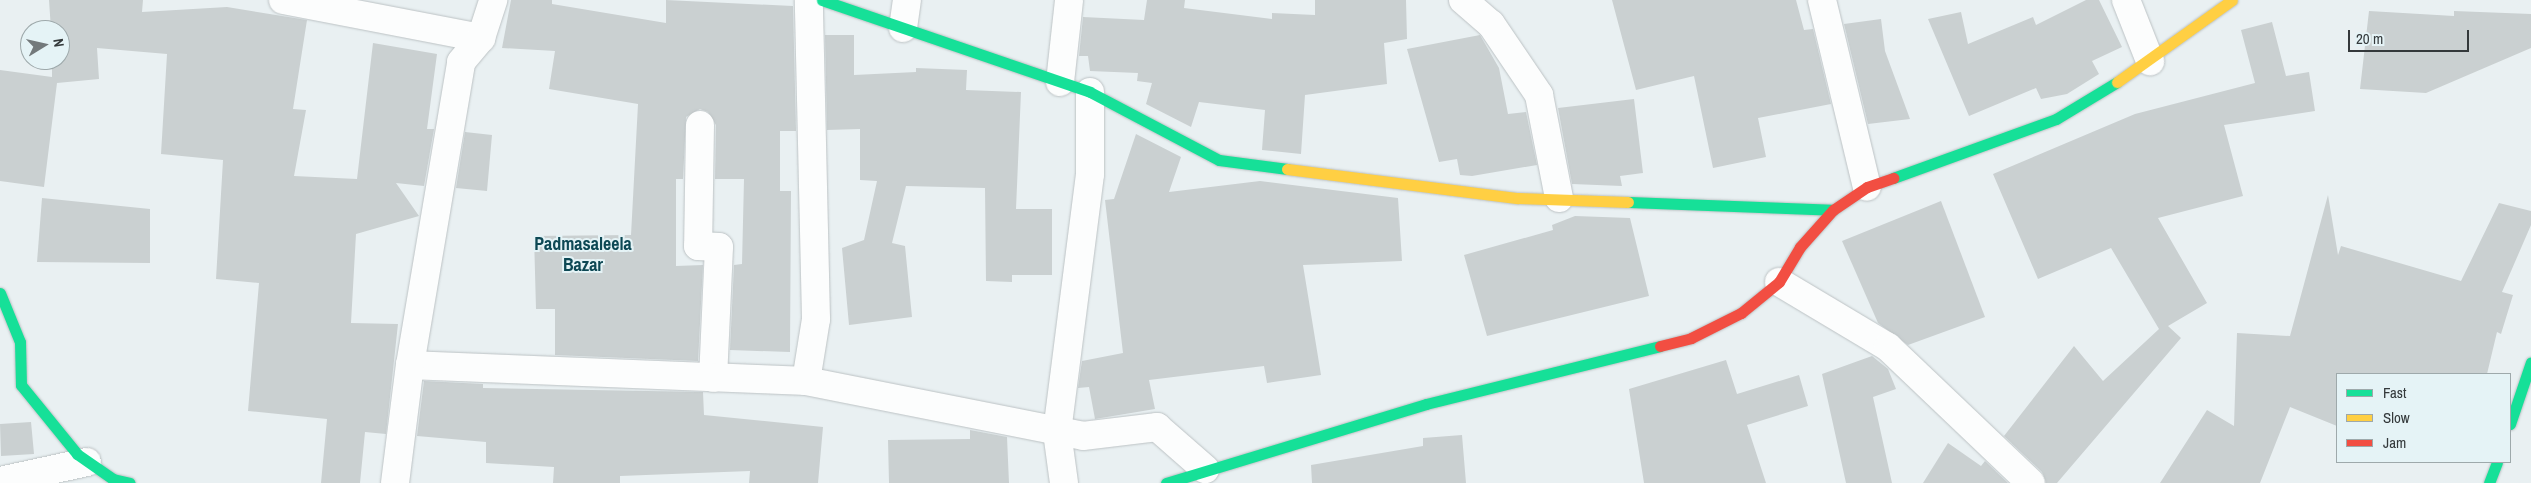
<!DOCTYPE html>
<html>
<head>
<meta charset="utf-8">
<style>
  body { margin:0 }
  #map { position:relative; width:2531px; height:483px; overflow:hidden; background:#e9f0f2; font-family:"Archivo Narrow",sans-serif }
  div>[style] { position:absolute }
  .building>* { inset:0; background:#cad0d1 }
  .roads { filter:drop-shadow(0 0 1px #bcc2c4) drop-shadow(0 0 1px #bcc2c4) }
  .street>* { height:28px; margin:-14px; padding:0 14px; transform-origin:14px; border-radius:14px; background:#fcfdfd }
  .fast>* { height:11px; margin:-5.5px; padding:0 5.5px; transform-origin:5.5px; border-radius:5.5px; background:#16e098 }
  .slow>* { height:11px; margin:-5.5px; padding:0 5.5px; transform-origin:5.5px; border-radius:5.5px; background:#ffcf43 }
  .jam>* { height:11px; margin:-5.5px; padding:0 5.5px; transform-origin:5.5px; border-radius:5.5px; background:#f24e42 }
  span { translate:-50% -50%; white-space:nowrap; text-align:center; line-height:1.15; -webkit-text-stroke:4px #e5f3f6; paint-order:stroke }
  .quarter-label { font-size:18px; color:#0d4854; font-weight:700 }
  .legend { position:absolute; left:2336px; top:373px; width:175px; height:90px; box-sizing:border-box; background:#e5f3f6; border:1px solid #9ea9ab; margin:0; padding:6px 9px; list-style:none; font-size:15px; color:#34393b }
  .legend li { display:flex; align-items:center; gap:10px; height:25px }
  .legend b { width:25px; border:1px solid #9ea9ab }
  .north { position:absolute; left:20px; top:20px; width:50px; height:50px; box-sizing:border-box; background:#e5f3f6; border:1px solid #9ea9ab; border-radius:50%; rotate:81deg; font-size:14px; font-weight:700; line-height:20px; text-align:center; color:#34393b }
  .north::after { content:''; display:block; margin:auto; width:18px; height:22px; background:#73797b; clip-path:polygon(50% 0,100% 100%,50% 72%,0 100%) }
  .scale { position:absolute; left:2348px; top:30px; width:121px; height:22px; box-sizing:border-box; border:2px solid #34393b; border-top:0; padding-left:6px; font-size:15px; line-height:18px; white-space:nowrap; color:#34393b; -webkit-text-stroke:4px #e5f3f6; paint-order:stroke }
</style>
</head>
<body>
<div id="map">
  <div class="building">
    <div style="clip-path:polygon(49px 0,143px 0,142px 12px,227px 7px,307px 20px,293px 109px,306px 110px,294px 176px,357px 179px,373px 43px,437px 54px,427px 129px,434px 129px,424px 186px,396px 183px,419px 216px,356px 234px,351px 323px,398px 324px,386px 434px,365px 432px,360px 483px,321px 483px,327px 419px,248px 411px,259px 283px,216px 279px,223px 160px,161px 154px,167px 54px,97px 48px,99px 79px,57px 83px,44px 187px,0 181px,0 70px,52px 77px,52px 60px,60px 60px,60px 30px,51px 30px)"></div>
    <div style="clip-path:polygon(511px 0,552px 0,552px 4px,666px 23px,666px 0,793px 6px,796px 131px,780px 131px,780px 191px,791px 191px,790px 352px,730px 350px,734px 265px,742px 264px,744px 179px,715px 179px,716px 125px,708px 112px,700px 109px,686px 117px,683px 179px,676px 179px,676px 266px,703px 265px,698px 361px,555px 355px,555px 309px,536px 309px,534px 236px,631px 235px,638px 104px,549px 89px,555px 51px,502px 48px)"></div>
    <div style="clip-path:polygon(1147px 0,1185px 0,1184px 8px,1272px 19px,1272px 13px,1315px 15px,1315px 0,1406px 0,1407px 39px,1384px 43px,1387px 84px,1305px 95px,1301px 154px,1262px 150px,1265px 110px,1199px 102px,1191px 127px,1146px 104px,1152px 83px,1137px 81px,1138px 73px,1090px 71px,1088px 56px,1079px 56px,1083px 17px,1144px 20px)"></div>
    <div style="clip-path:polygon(1612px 0,1796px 0,1804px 30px,1813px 29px,1831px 104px,1758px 118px,1766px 157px,1713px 168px,1694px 76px,1636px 90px)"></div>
    <div style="clip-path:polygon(2086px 0,2099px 0,2122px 47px,2092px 61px,2099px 74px,2067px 94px,2041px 99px,2036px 88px,1969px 116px,1928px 19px,1961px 12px,1968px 44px,2033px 17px,2036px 25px)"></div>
    <div style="clip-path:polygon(2369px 11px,2454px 16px,2454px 11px,2531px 14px,2531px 48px,2426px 93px,2360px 89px)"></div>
    <div style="clip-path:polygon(1881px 19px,1885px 51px,1910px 119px,1868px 124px,1844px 24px)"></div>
    <div style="clip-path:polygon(2272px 22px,2286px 76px,2309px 72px,2315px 111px,2224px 125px,2243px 196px,2158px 218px,2207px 303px,2168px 326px,2181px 338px,2057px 483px,2046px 483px,2042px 472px,2004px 436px,2074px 346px,2103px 381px,2159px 329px,2111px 248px,2038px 279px,1993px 174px,2135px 114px,2255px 83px,2241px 30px)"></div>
    <div style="clip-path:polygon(825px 35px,854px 35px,854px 75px,916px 72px,916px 68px,967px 70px,966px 90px,1021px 92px,1016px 209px,1052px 209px,1052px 275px,1012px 275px,1012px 282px,986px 281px,985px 188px,906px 186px,892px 243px,905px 246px,912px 317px,849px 325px,842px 248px,864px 240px,877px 181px,860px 180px,860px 129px,827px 130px)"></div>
    <div style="clip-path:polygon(1480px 35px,1499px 68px,1508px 114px,1526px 112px,1537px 165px,1472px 176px,1460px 175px,1457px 159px,1439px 162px,1407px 49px)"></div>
    <div style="clip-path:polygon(1634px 99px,1643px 173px,1620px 176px,1622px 186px,1572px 184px,1558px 108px)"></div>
    <div style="clip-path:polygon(465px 132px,492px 135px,487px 191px,456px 188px)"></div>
    <div style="clip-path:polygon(1136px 134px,1181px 157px,1169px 192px,1260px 181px,1398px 198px,1402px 261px,1303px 265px,1321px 375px,1267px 383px,1264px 366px,1149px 380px,1155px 409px,1095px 419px,1089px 387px,1078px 388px,1082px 361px,1123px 353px,1105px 200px,1114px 199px)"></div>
    <div style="clip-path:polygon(2328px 195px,2338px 255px,2341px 246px,2461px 281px,2499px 203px,2531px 211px,2531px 225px,2502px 292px,2513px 295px,2501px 334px,2497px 332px,2487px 374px,2337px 374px,2337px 426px,2290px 407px,2260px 483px,2160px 483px,2207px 410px,2234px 426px,2237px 333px,2290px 336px)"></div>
    <div style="clip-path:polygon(42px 198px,150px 209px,150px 263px,37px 262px)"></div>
    <div style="clip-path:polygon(1941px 201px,1985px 317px,1908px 345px,1878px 323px,1842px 241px)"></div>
    <div style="clip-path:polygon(1575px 216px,1630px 218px,1649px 296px,1487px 336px,1464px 255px,1553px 230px,1552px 225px)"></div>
    <div style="clip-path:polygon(1872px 356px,1888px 369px,1896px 389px,1873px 397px,1892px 483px,1846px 483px,1822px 374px)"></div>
    <div style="clip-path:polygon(1726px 360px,1737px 394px,1799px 375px,1808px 406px,1747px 425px,1766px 483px,1644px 483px,1629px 389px)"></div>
    <div style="clip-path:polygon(424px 381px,483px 384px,483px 388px,703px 392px,704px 415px,823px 427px,818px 483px,749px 483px,750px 471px,620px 476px,620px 483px,553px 483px,554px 467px,486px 463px,486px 442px,417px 436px)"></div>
    <div style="clip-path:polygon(31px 422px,34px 454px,1px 456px,0 424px)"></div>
    <div style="clip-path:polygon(970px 430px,1007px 437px,1009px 483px,889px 483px,888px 440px,970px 439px)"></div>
    <div style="clip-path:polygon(1462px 435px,1466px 483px,1312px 483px,1311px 465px,1423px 446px,1423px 438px)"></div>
    <div style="clip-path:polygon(1948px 443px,1981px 466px,1985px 461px,2008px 483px,1923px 483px)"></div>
  </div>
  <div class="roads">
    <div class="street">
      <div style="left:283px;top:0;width:202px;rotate:10.9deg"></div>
      <div style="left:1463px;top:0;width:37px;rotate:41deg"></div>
      <div style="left:1491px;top:24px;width:86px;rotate:55.9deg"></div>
      <div style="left:1539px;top:95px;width:105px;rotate:79deg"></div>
      <div style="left:1822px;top:0;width:192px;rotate:76.5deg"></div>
      <div style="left:2126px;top:0;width:66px;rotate:68.5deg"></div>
      <div style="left:903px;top:28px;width:28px;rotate:-82deg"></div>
      <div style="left:1060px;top:82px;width:82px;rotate:-83.7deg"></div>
      <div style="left:700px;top:125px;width:121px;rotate:90.9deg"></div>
      <div style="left:698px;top:246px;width:21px;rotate:3deg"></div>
      <div style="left:719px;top:247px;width:131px;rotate:92.6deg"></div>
      <div style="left:1779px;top:282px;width:127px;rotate:30.8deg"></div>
      <div style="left:1888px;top:347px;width:197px;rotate:43.6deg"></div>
      <div style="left:410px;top:365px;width:396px;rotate:2.3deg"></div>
      <div style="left:806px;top:381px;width:282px;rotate:11.2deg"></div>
      <div style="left:1083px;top:436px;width:75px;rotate:-6.9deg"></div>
      <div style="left:1157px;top:427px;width:64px;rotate:41.2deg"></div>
      <div style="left:806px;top:381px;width:63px;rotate:-80.8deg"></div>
      <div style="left:816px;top:319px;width:319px;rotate:-91.3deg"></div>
      <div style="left:0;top:481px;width:89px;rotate:-12.3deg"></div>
      <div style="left:395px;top:483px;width:119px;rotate:-82.8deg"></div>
      <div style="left:410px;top:365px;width:307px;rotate:-80.4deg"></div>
      <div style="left:461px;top:62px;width:31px;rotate:-50deg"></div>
      <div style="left:481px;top:38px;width:40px;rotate:-72deg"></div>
      <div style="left:1064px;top:483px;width:51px;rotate:-97.8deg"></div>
      <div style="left:1057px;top:432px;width:260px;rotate:-82.7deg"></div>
      <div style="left:1090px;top:174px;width:82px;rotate:-90deg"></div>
    </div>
    <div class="fast">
      <div style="left:822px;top:0;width:283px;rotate:18.9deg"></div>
      <div style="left:1090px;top:92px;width:146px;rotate:27.8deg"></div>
      <div style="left:1219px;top:160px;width:69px;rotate:7.5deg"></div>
      <div style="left:1893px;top:178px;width:173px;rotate:-19.9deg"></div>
      <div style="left:2056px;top:119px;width:71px;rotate:-31.2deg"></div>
      <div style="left:1628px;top:202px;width:205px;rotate:2.2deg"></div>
      <div style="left:0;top:293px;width:53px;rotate:67.8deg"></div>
      <div style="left:20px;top:342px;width:43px;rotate:88.7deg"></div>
      <div style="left:21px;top:385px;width:89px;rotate:50.9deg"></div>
      <div style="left:77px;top:454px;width:44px;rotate:34.8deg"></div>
      <div style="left:113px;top:479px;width:17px;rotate:13deg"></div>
      <div style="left:2510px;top:424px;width:65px;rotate:-71.3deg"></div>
      <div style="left:1166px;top:483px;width:272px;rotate:-16.9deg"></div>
      <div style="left:1426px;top:404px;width:241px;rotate:-13.9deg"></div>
      <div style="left:2489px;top:483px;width:22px;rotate:-69deg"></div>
    </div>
    <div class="slow">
      <div style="left:2117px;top:82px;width:141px;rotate:-35.5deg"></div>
      <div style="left:1287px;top:169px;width:233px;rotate:7.2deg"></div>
      <div style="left:1518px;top:198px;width:110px;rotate:2.1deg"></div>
    </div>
    <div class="jam">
      <div style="left:1660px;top:346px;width:32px;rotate:-14deg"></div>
      <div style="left:1691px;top:338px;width:56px;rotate:-26.6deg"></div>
      <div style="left:1741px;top:313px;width:49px;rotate:-39.2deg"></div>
      <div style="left:1779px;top:282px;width:41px;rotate:-59deg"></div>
      <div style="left:1800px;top:247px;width:50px;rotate:-48.3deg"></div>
      <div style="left:1833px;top:210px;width:41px;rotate:-34.1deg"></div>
      <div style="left:1867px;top:187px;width:28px;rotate:-19deg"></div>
    </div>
  </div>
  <div class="quarter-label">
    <span style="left:583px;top:255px">Padmasaleela<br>Bazar</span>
  </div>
  <ul class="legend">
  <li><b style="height:6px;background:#16e098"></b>Fast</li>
  <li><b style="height:6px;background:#ffcf43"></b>Slow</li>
  <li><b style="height:6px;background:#f24e42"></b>Jam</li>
  </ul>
  <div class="north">N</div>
  <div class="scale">20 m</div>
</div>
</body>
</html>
